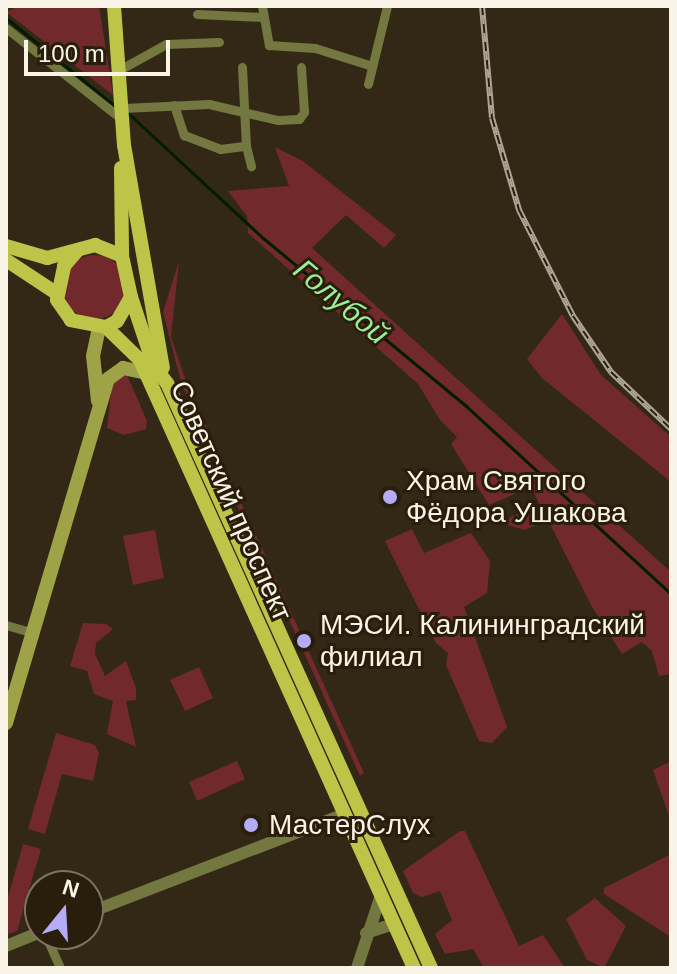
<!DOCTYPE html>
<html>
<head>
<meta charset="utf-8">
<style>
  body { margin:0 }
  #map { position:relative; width:677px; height:974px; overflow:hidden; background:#322815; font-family:Arial,sans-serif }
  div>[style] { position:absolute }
  .green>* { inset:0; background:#72292c }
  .round { border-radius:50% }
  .stream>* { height:3px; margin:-1.5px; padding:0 1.5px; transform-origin:1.5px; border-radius:1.5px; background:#001d00 }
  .minor>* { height:9px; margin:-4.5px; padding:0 4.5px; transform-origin:4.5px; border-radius:4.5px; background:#737740 }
  .tertiary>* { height:12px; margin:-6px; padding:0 6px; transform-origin:6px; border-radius:6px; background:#737740 }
  .secondary>* { height:14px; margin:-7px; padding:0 7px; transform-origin:7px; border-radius:7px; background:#9da346 }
  .primary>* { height:14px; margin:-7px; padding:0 7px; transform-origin:7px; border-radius:7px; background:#bdc548 }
  .rail>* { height:6px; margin-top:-3px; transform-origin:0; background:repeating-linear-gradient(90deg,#281e0b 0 9px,#ada597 0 18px); box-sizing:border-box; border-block:2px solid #ada597 }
  .dots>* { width:22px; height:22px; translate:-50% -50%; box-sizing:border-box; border:4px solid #281e0b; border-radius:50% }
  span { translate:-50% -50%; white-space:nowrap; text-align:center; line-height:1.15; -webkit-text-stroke:6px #281e0b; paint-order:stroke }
  .poi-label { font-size:28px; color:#faf3e7 }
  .left { translate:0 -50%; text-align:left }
  .street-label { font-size:28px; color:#faf3e7 }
  .water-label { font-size:30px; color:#9bed96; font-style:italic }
  .frame { position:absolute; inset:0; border:8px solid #faf3e7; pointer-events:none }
  .north { position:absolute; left:24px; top:870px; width:80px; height:80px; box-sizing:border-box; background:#281e0b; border:2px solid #7c7363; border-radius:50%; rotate:18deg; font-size:22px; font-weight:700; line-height:32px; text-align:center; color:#faf3e7 }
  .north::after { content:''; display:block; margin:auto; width:28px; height:36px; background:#b5acf8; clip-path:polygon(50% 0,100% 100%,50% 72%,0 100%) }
  .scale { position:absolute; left:24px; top:40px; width:146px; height:36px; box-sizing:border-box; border:4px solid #faf3e7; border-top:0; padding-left:10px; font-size:24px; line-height:28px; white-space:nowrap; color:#faf3e7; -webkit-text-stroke:6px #281e0b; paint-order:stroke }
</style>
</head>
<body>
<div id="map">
  <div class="green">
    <div style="clip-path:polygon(19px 6px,99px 6px,113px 95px,6px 12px)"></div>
    <div style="clip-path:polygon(275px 147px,303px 161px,396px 235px,384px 248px,346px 215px,312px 248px,671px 572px,671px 674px,659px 676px,652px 651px,642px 642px,622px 654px,591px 605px,548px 520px,524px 530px,498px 522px,540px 505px,531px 487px,489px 505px,451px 444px,457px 437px,440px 420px,418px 384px,248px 233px,247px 216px,228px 191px,289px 186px)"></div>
    <div class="round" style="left:63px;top:255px;width:64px;height:64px"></div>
    <div style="clip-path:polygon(179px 261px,171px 337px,186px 381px,364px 773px,360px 776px,181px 382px,163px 312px)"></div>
    <div style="clip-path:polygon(562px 314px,601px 375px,671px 437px,671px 482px,542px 378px,527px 359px)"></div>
    <div style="clip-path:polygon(127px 375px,147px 421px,146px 429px,124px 435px,107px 428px,112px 382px)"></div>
    <div style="clip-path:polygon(412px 529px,424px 553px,471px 533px,490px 561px,487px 593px,464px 607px,507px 727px,492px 743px,479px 741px,446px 665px,448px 653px,436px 643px,385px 541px)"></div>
    <div style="clip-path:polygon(155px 530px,164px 578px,133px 585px,123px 536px)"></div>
    <div style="clip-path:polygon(83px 623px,106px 624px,113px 629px,96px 643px,95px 654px,105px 676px,126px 661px,136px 688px,136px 700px,126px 701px,136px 747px,107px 734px,113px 701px,94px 694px,87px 671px,70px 666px)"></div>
    <div style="clip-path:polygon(199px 667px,213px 698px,185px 711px,170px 680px)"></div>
    <div style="clip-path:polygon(56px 733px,95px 745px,99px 753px,93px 781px,62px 774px,45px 834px,28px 829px)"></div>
    <div style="clip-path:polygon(237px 761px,245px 779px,197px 801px,189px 782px)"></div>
    <div style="clip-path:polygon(671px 761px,671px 822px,653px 770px)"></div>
    <div style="clip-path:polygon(460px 831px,465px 831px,519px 946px,543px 935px,565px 968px,484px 968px,473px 949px,445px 954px,435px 934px,452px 920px,440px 891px,422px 897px,413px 893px,403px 871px)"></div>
    <div style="clip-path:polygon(23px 844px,41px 849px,17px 931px,6px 935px,6px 904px)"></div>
    <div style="clip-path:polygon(671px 854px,671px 937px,604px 894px,604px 888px)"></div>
    <div style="clip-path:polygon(595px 898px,626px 926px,604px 968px,587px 960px,566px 919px)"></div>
  </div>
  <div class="stream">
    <div style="left:6px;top:18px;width:140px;rotate:38.9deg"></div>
    <div style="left:129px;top:114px;width:183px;rotate:42.8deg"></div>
    <div style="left:263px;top:238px;width:264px;rotate:39.6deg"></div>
    <div style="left:466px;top:406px;width:278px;rotate:42.5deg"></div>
  </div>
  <div class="minor">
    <div style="left:262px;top:6px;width:40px;rotate:80deg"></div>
    <div style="left:269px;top:45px;width:46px;rotate:3.7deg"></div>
    <div style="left:315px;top:48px;width:60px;rotate:17.5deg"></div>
    <div style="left:197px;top:14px;width:65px;rotate:2.6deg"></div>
    <div style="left:6px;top:28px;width:149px;rotate:38.2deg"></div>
    <div style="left:242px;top:67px;width:79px;rotate:87.1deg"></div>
    <div style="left:121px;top:69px;width:51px;rotate:-29.1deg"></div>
    <div style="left:166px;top:44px;width:53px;rotate:-2.2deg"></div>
    <div style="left:368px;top:84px;width:80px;rotate:-76.3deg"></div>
    <div style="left:174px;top:105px;width:32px;rotate:72deg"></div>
    <div style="left:184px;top:135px;width:39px;rotate:21deg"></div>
    <div style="left:220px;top:149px;width:26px;rotate:-7deg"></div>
    <div style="left:246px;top:146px;width:21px;rotate:76deg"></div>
    <div style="left:123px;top:108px;width:86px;rotate:-2.7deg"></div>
    <div style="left:209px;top:104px;width:71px;rotate:13.1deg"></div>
    <div style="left:278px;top:120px;width:21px;rotate:-3deg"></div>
    <div style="left:299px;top:119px;width:9px;rotate:-54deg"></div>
    <div style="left:304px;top:112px;width:45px;rotate:-93.8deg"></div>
    <div style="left:6px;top:625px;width:29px;rotate:16deg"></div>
    <div style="left:45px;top:934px;width:37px;rotate:66deg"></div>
  </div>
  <div class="tertiary">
    <div style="left:88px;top:913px;width:274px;rotate:-21.1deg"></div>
    <div style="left:366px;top:933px;width:29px;rotate:-18deg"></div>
    <div style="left:6px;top:946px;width:37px;rotate:-22deg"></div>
    <div style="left:357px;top:968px;width:77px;rotate:-71.8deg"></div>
  </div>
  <div class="secondary">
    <div style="left:98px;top:401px;width:45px;rotate:-96.3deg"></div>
    <div style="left:93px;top:356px;width:29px;rotate:-78deg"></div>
    <div style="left:6px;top:723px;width:359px;rotate:-73.5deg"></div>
    <div style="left:108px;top:379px;width:19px;rotate:-36deg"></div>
    <div style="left:123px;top:368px;width:24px;rotate:12deg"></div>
  </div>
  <div class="primary">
    <div style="left:114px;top:6px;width:139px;rotate:85.9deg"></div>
    <div style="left:124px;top:145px;width:226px;rotate:80.1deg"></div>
    <div style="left:121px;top:168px;width:88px;rotate:89.3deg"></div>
    <div style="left:6px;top:246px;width:43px;rotate:16.3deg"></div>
    <div style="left:47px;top:258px;width:50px;rotate:-15.2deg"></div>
    <div style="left:95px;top:245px;width:29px;rotate:22deg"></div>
    <div style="left:122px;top:256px;width:42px;rotate:77.6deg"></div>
    <div style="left:131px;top:297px;width:28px;rotate:120deg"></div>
    <div style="left:117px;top:321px;width:13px;rotate:151deg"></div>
    <div style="left:106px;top:327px;width:36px;rotate:-169deg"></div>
    <div style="left:71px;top:320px;width:24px;rotate:-125deg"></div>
    <div style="left:57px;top:300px;width:35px;rotate:-78deg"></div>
    <div style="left:64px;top:266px;width:21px;rotate:-49deg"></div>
    <div style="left:6px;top:260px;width:60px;rotate:33.4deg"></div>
    <div style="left:131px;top:297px;width:73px;rotate:71.6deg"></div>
    <div style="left:154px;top:366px;width:21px;rotate:53deg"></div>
    <div style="left:167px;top:383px;width:642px;rotate:65.71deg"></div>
    <div style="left:106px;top:327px;width:47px;rotate:44.1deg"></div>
    <div style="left:140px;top:360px;width:667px;rotate:65.74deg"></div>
  </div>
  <div class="rail">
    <div style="left:482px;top:6px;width:112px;rotate:84.9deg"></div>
    <div style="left:492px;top:118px;width:96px;rotate:73.6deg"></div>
    <div style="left:519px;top:210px;width:119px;rotate:63deg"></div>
    <div style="left:573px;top:316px;width:68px;rotate:55.8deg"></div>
    <div style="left:611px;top:372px;width:83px;rotate:43.5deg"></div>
  </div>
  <div class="dots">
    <div style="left:390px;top:497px;background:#b5acf8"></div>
    <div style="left:304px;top:641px;background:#b5acf8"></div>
    <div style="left:251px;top:825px;background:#b5acf8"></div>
  </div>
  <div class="poi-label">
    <span class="left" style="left:406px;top:497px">Храм Святого<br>Фёдора Ушакова</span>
    <span class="left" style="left:320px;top:641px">МЭСИ. Калининградский<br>филиал</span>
    <span class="left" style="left:269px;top:825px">МастерСлух</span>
  </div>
  <div class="street-label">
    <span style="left:231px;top:501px;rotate:66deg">Советский проспект</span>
  </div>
  <div class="water-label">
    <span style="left:341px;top:302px;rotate:40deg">Голубой</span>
  </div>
  <div class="frame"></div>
  <div class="north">N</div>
  <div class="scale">100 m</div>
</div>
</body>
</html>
